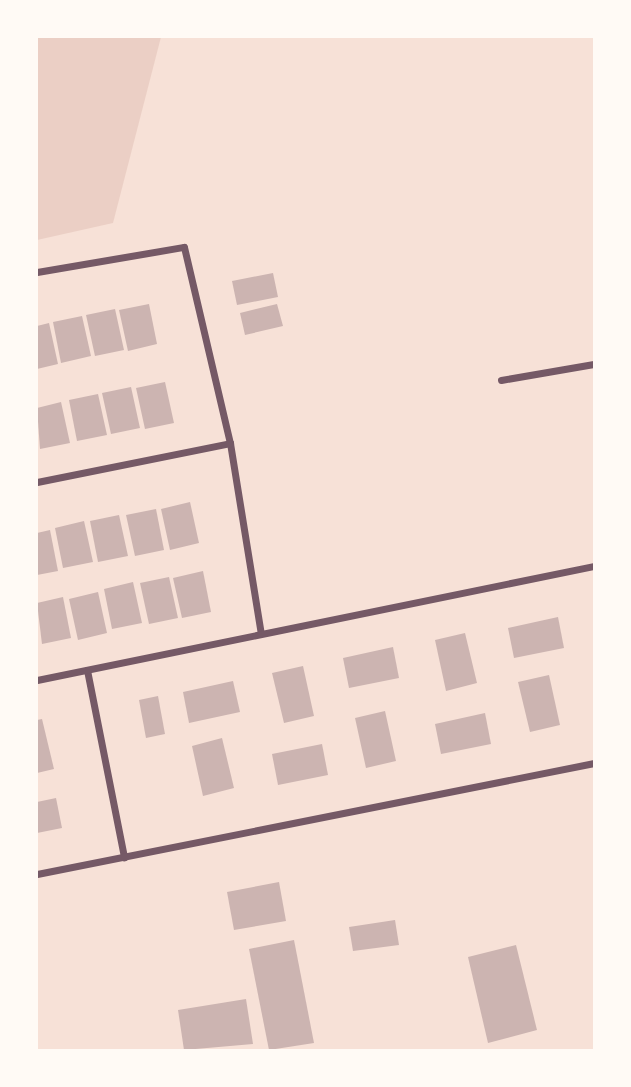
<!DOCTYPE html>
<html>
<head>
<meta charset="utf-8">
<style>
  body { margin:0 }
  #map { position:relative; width:631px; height:1087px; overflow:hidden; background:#f7e1d7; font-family:"Archivo Narrow",sans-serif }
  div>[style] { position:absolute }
  .green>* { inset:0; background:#ebcfc5 }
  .building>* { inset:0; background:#ccb4b1 }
  .minor>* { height:7px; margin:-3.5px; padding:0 3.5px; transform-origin:3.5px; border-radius:3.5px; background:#755966 }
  span { translate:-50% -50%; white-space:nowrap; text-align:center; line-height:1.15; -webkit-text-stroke:7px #fffaf5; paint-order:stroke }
  .frame { position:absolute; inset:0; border:38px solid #fffaf5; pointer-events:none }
</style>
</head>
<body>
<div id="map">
  <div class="green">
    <div style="clip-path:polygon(37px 37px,161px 37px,113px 223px,37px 240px)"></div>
  </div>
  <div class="building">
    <div style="clip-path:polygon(273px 273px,278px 297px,237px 305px,232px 281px)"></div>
    <div style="clip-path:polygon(149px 304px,157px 344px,128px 351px,119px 310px)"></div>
    <div style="clip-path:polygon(277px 304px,283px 326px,245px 335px,240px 313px)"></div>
    <div style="clip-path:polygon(115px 309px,124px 350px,95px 356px,86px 315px)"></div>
    <div style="clip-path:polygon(82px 316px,91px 356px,61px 363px,53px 322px)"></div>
    <div style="clip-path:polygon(49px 323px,58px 364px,37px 369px,37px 326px)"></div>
    <div style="clip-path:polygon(165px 382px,174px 423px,145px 429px,136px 388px)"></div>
    <div style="clip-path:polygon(131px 387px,140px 428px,111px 434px,102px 393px)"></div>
    <div style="clip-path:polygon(98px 394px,107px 435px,77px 441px,69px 400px)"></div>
    <div style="clip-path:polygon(61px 402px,70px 443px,40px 449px,37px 408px)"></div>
    <div style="clip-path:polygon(190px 502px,199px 543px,170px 550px,161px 509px)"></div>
    <div style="clip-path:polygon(156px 509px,164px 550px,135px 556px,126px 515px)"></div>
    <div style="clip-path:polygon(119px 515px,128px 556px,98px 562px,90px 521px)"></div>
    <div style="clip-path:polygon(84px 521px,93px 562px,63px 568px,55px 528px)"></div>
    <div style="clip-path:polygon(50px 530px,58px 571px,37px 575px,37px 533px)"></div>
    <div style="clip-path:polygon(203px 571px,211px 612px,182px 618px,173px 578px)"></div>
    <div style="clip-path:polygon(169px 577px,178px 618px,149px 624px,140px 583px)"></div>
    <div style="clip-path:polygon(133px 582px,142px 623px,112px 629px,104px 589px)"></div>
    <div style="clip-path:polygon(98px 592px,107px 633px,78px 640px,69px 599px)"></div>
    <div style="clip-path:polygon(63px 597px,71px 638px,42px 644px,37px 603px)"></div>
    <div style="clip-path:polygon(558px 617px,564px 648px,514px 658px,508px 628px)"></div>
    <div style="clip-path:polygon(465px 633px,477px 683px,446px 691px,435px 640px)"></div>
    <div style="clip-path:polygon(393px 647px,399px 678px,349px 688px,343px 658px)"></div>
    <div style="clip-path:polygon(303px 666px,314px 716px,284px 723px,272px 673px)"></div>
    <div style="clip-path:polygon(549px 675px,560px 725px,530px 732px,518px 682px)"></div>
    <div style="clip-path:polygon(233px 681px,240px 712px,189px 723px,183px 692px)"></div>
    <div style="clip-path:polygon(158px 696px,165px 734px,146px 738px,139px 700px)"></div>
    <div style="clip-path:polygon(385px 711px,396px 761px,366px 768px,355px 718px)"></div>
    <div style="clip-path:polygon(485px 713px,491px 744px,441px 754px,435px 724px)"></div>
    <div style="clip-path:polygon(42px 719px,54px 769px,37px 773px,37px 720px)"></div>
    <div style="clip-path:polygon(222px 738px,234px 788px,203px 796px,192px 746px)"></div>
    <div style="clip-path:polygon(322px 744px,328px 775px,278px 785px,272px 754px)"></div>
    <div style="clip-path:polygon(56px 798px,62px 828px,37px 833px,37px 802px)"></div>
    <div style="clip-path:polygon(279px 882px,286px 921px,234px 930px,227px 892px)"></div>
    <div style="clip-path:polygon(395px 920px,399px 945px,353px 951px,349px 927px)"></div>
    <div style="clip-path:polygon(294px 940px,314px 1043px,269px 1050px,249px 949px)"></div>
    <div style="clip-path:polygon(516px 945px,537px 1030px,488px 1043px,468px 957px)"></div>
    <div style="clip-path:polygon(246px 999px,253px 1044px,184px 1050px,178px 1010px)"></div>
  </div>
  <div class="minor">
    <div style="left:37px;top:272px;width:149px;rotate:-9.7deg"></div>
    <div style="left:184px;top:247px;width:201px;rotate:76.8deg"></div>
    <div style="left:230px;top:443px;width:193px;rotate:80.8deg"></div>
    <div style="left:501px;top:380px;width:94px;rotate:-9.8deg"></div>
    <div style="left:37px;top:482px;width:197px;rotate:-11.4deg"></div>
    <div style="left:87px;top:670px;width:191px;rotate:78.8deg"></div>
    <div style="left:37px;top:680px;width:569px;rotate:-11.57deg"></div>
    <div style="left:37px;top:874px;width:568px;rotate:-11.27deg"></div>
  </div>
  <div class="frame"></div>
</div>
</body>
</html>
